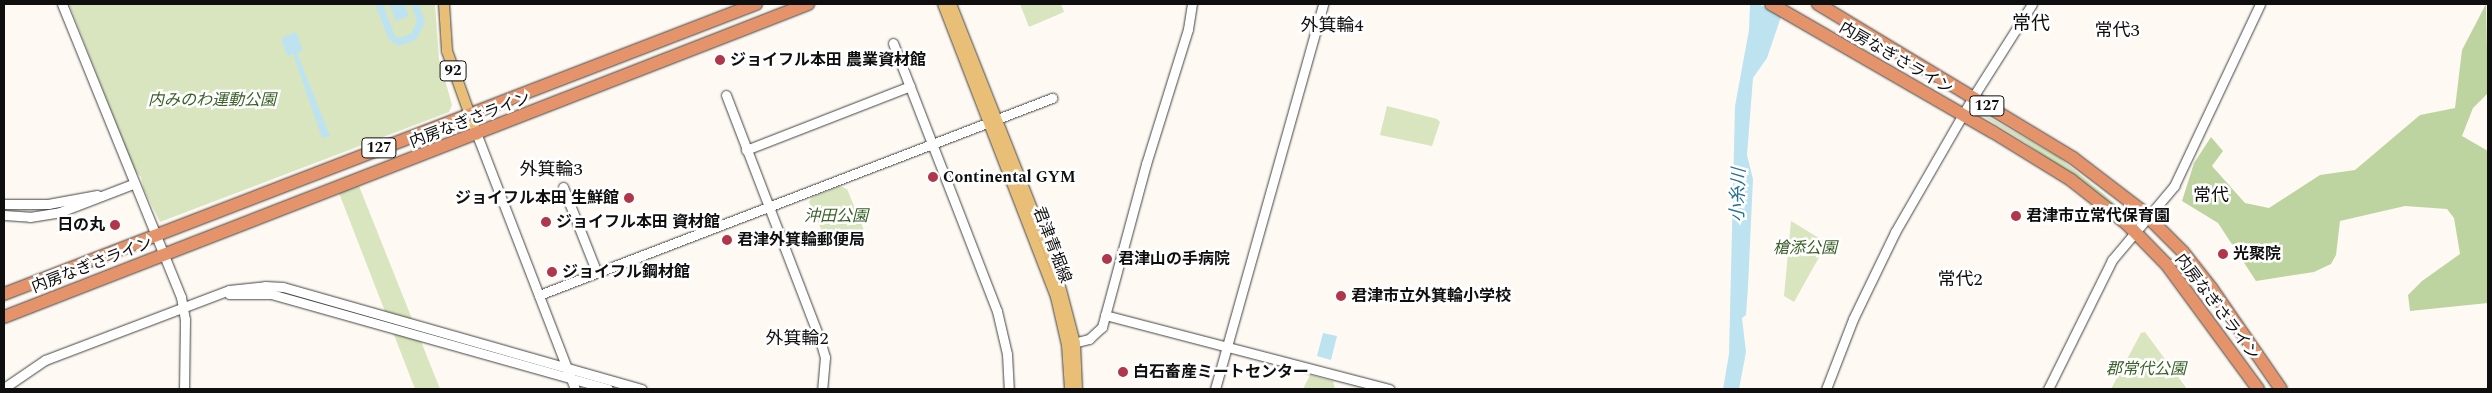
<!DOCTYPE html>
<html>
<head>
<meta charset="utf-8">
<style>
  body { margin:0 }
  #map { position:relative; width:2492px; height:393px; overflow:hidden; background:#fefaf3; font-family:Spectral,"Noto Sans JP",serif }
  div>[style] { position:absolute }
  .green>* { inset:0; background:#d8e5bf }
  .forest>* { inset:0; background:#bed4a0 }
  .water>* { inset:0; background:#bde3f0 }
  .roads { filter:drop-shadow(0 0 1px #424242) drop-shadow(0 0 1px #424242) }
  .minor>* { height:9px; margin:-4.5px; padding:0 4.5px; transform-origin:4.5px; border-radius:4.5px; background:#fff }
  .major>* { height:10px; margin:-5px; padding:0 5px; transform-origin:5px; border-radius:5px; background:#e9bf77 }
  .highway>* { height:12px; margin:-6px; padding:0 6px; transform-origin:6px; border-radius:6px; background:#e4936a }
  .dots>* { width:14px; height:14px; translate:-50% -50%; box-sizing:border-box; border:2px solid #fff; border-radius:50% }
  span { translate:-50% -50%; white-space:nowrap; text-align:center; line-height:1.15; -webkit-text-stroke:5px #fff; paint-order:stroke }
  .shield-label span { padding:1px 4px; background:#fff; border:1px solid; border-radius:4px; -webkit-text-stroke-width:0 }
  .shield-label { font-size:15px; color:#0f0f0f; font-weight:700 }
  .street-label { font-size:16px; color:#0f0f0f }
  .poi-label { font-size:16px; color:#0f0f0f; font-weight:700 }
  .left { translate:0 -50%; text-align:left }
  .right { translate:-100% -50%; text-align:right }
  .park-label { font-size:16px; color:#396026; font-style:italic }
  .neighbourhood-label { font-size:18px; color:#0f0f0f }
  .water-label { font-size:18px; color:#257294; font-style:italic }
  .quarter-label { font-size:19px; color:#0f0f0f }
  .frame { position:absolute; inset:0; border:5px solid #0f0f0f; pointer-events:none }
</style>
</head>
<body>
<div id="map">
  <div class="green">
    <div style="clip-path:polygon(69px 4px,435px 4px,439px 59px,452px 105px,449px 112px,160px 222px,144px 190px,141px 177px,135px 171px)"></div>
    <div style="clip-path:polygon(1020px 4px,1061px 4px,1064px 12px,1029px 27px)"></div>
    <div style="clip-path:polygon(1387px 106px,1437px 119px,1440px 122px,1432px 146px,1380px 135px)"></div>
    <div style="clip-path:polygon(1985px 115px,2060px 158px,2123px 210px,2120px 213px,2026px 143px,1983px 116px)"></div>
    <div style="clip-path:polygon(359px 186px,440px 389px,415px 389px,339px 193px)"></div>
    <div style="clip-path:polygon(840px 186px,847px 189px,864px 230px,829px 247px,809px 202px,812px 197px)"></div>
    <div style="clip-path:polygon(1791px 221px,1827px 243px,1794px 302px,1784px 296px)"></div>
    <div style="clip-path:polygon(2145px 332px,2187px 389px,2111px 389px,2141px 333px)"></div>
    <div style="clip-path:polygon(1310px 375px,1333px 381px,1335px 389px,1303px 389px)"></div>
  </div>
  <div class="forest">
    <div style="clip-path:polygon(2486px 4px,2488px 93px,2473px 108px,2462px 136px,2488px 151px,2488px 303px,2410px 311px,2408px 295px,2422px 281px,2460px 254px,2454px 218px,2447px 209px,2405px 206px,2340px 221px,2336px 255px,2331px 264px,2314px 272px,2256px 281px,2218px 223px,2182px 201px,2194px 163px,2211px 137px,2223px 151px,2212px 166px,2245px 203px,2269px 208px,2320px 175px,2355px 170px,2420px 115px,2455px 108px,2462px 50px)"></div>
  </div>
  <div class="water">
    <div style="clip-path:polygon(375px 4px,383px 4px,395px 36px,399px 38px,411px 34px,417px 21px,411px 4px,419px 4px,425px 22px,416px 40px,399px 46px,389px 40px)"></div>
    <div style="clip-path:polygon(389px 4px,404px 4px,409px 16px,396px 21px)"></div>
    <div style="clip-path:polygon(1750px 4px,1759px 4px,1781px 17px,1767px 58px,1753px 78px,1747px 155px,1753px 179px,1748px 287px,1746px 315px,1742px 318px,1746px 352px,1739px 389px,1723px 389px,1729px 354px,1735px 106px,1749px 30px)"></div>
    <div style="clip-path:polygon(296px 32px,303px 50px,297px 53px,330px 136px,322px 138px,293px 54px,287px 56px,281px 38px)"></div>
    <div style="clip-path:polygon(1323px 333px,1337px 336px,1331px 360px,1317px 356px)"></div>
  </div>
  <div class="roads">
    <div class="minor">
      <div style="left:62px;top:4px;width:316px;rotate:67.9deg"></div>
      <div style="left:181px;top:297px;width:22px;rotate:80deg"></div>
      <div style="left:185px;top:319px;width:70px;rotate:90.8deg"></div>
      <div style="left:893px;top:43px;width:287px;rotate:68.8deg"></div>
      <div style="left:997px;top:311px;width:44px;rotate:76.9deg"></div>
      <div style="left:1007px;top:354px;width:35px;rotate:87deg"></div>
      <div style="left:726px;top:95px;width:262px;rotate:69deg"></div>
      <div style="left:820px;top:340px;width:18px;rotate:74deg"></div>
      <div style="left:825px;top:357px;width:32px;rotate:95deg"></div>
      <div style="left:477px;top:135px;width:272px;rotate:68.9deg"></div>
      <div style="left:746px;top:150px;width:176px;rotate:-21.3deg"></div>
      <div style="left:563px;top:187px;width:92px;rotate:68.4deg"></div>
      <div style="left:4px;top:204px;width:44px"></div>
      <div style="left:48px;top:204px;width:50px;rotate:-10.4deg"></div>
      <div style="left:4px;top:215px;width:26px;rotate:4deg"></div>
      <div style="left:30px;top:217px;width:30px;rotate:-9deg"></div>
      <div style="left:60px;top:212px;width:78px;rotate:-21deg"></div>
      <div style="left:229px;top:294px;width:42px"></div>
      <div style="left:271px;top:294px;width:350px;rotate:15.7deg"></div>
      <div style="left:539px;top:295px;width:550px;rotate:-21.01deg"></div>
      <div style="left:1105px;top:315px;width:294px;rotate:14.6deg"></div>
      <div style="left:1069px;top:344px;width:21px;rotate:-14deg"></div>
      <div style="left:1089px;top:339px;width:18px;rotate:-43deg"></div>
      <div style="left:1102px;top:327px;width:169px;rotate:-74.9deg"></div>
      <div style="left:1146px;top:164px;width:141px;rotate:-72.7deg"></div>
      <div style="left:1188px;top:29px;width:25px;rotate:-81deg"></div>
      <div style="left:4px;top:388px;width:50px;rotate:-34.3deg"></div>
      <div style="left:45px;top:360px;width:197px;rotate:-20.8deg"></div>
      <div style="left:229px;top:290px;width:36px;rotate:-6deg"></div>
      <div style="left:265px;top:286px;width:18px;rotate:3deg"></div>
      <div style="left:283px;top:287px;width:373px;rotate:15.9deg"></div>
      <div style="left:1215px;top:389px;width:400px;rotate:-74.3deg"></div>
      <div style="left:1826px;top:389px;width:75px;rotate:-68.9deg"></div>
      <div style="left:1853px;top:319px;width:97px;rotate:-64.2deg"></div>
      <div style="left:1895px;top:232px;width:156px;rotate:-60deg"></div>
      <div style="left:1973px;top:97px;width:110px;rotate:-57.6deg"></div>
      <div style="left:2048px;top:389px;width:144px;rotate:-63.6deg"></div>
      <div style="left:2112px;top:260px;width:97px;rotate:-50deg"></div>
      <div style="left:2174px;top:186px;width:201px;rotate:-64.7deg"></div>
    </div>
    <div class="major">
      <div style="left:444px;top:4px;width:47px;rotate:86.3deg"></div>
      <div style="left:447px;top:51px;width:89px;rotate:70.3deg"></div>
      <div style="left:943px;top:4px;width:314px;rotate:68.9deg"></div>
      <div style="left:1056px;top:297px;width:49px;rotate:77.1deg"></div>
      <div style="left:1067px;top:345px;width:44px;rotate:86.1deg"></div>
      <div style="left:951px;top:4px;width:283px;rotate:68.4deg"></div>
      <div style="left:1055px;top:267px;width:79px;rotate:75.3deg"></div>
      <div style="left:1075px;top:343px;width:46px;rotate:87.5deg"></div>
    </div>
    <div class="highway">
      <div style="left:1771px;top:4px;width:256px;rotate:30deg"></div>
      <div style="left:1993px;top:132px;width:92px;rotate:31.6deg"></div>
      <div style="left:2071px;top:180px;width:71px;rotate:38.2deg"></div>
      <div style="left:2127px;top:224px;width:57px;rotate:45.7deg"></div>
      <div style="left:2167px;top:265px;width:154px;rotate:53.7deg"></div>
      <div style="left:1818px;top:4px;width:298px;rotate:31.1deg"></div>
      <div style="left:2073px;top:158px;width:86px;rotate:37.4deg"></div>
      <div style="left:2141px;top:210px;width:59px;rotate:45deg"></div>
      <div style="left:2183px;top:252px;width:47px;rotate:51.9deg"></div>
      <div style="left:2212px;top:289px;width:121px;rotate:55.4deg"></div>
      <div style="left:4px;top:294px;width:806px;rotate:-21.09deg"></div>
      <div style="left:4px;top:317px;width:863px;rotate:-21.27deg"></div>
    </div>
  </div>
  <div class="dots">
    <div style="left:720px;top:60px;background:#b0364b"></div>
    <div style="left:933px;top:177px;background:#b0364b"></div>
    <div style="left:629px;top:198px;background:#b0364b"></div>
    <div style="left:2016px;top:216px;background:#b0364b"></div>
    <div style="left:546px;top:222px;background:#b0364b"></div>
    <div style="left:115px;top:225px;background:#b0364b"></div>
    <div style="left:727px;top:240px;background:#b0364b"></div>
    <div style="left:2223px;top:254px;background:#b0364b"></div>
    <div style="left:1107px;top:259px;background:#b0364b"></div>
    <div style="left:552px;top:272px;background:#b0364b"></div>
    <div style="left:1341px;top:296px;background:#b0364b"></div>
    <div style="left:1123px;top:372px;background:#b0364b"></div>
  </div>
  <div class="shield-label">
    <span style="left:453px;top:71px">92</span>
    <span style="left:1987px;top:106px">127</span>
    <span style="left:379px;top:148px">127</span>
  </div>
  <div class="street-label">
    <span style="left:1896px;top:58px;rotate:30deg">内房なぎさライン</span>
    <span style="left:470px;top:120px;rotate:-21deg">内房なぎさライン</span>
    <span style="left:1052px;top:245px;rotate:69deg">君津青堀線</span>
    <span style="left:92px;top:265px;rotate:-21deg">内房なぎさライン</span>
    <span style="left:2217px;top:307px;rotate:53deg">内房なぎさライン</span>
  </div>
  <div class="poi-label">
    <span class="left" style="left:730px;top:60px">ジョイフル本田 農業資材館</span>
    <span class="left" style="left:943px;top:177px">Continental GYM</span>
    <span class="right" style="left:619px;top:198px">ジョイフル本田 生鮮館</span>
    <span class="left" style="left:2026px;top:216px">君津市立常代保育園</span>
    <span class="left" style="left:556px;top:222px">ジョイフル本田 資材館</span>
    <span class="right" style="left:105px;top:225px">日の丸</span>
    <span class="left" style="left:737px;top:240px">君津外箕輪郵便局</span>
    <span class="left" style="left:2233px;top:254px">光聚院</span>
    <span class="left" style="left:1118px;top:259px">君津山の手病院</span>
    <span class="left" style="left:562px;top:272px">ジョイフル鋼材館</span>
    <span class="left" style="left:1351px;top:296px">君津市立外箕輪小学校</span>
    <span class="left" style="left:1133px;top:372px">白石畜産ミートセンター</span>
  </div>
  <div class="park-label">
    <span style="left:212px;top:100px">内みのわ運動公園</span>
    <span style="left:836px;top:216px">沖田公園</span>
    <span style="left:1805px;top:248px">槍添公園</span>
    <span style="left:2146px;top:369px">郡常代公園</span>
  </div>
  <div class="neighbourhood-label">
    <span style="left:1332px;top:26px">外箕輪4</span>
    <span style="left:2117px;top:31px">常代3</span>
    <span style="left:551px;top:170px">外箕輪3</span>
    <span style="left:2211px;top:196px">常代</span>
    <span style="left:1960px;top:280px">常代2</span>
    <span style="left:797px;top:339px">外箕輪2</span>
  </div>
  <div class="water-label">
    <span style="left:1739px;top:195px;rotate:-88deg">小糸川</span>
  </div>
  <div class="quarter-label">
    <span style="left:2031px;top:24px">常代</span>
  </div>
  <div class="frame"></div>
</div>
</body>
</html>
